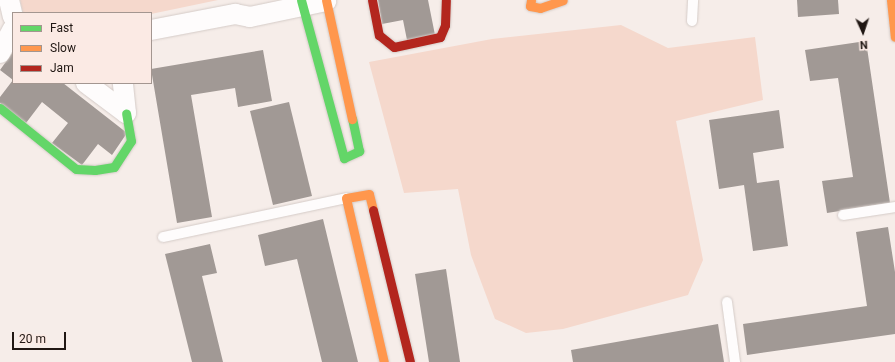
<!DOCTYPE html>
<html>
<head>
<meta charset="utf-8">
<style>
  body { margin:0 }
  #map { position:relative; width:895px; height:362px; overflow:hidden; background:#f6ede9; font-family:Roboto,sans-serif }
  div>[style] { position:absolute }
  .green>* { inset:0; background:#f5d8cc }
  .building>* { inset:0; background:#a19995 }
  .roads { filter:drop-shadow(0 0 1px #d4cbc7) drop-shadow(0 0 1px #d4cbc7) }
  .lane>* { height:10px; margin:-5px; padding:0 5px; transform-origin:5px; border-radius:5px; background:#fefcfc }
  .street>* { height:20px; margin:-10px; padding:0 10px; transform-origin:10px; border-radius:10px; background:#fefcfc }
  .fast>* { height:9px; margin:-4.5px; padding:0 4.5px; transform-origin:4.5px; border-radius:4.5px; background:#63d668 }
  .slow>* { height:9px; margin:-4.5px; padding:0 4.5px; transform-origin:4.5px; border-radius:4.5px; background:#ff974d }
  .jam>* { height:9px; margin:-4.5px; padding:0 4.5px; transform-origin:4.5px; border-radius:4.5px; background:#b3261e }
  span { translate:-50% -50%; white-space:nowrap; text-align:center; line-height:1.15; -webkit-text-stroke:4px #fbeae4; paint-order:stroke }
  .legend { position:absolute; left:12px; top:12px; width:140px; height:72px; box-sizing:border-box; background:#fbeae4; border:1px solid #a39690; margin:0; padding:5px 7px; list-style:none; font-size:12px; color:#201713 }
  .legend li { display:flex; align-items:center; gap:8px; height:20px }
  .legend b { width:20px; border:1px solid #a39690 }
  .north { position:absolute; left:843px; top:12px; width:40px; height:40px; -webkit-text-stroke:3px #fbeae4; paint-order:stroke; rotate:177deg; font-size:11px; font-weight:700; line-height:16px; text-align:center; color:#201713 }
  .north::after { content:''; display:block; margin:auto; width:14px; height:18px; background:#201713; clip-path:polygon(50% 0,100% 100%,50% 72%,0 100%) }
  .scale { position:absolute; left:12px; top:332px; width:54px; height:18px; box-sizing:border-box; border:2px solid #201713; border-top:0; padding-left:5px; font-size:12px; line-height:14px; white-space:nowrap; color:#201713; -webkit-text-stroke:3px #fbeae4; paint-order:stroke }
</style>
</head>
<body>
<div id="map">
  <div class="green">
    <div style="clip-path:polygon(20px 0,218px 0,151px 14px,23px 13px)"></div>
    <div style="clip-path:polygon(621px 25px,668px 48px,755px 37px,763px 100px,676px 121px,703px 260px,688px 295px,563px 329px,526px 333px,495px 319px,471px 255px,458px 189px,404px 193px,369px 62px,492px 39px)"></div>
  </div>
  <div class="building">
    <div style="clip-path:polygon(378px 0,428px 0,435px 35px,407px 40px,403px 20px,382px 24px)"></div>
    <div style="clip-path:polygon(797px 0,838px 0,839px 14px,798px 17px)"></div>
    <div style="clip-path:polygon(866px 41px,890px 203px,827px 213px,822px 181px,853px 177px,838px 78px,810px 81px,805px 50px)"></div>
    <div style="clip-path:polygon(263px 50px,272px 101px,238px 107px,235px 88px,191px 95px,212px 217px,177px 223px,151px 69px)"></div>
    <div style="clip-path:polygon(13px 52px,13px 83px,63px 83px,127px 133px,112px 155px,98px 144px,82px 165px,52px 143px,68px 123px,42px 102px,26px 123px,0 103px,0 97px,13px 80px,0 70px)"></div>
    <div style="clip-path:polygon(289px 102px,312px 196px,273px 205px,250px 111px)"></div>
    <div style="clip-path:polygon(779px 110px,784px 148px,753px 153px,757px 183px,779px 180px,788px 246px,753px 251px,744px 185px,719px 189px,709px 120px)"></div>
    <div style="clip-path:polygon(323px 219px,337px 277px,358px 362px,322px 362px,297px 259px,265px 266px,258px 235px)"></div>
    <div style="clip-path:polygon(888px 227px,895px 272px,895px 334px,747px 355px,743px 324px,867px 306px,856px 232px)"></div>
    <div style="clip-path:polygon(210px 244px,217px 273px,202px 276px,223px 362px,192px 362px,165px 254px)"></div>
    <div style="clip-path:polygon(446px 269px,460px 362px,429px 362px,415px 274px)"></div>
    <div style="clip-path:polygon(718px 324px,724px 362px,573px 362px,571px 350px)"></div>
  </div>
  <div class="roads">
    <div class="lane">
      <div style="left:692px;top:21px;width:21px;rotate:-87deg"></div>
      <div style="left:843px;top:215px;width:53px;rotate:-8.7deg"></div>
      <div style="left:163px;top:237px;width:187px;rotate:-12deg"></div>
      <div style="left:727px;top:302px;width:61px;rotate:82.4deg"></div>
    </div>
    <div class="street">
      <div style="left:9px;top:0;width:17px;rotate:77deg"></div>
      <div style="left:151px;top:30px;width:86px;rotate:-10.8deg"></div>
      <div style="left:235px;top:14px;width:15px;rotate:11deg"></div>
      <div style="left:250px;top:17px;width:78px;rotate:-11.9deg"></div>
      <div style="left:0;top:53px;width:27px;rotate:-62deg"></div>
      <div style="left:86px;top:83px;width:50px;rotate:36.9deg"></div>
      <div style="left:126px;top:113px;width:30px;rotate:-96deg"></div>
    </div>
    <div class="fast">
      <div style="left:301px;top:0;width:164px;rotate:74.8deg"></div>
      <div style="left:344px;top:158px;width:17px;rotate:-25deg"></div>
      <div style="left:359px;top:151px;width:33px;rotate:-102deg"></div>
      <div style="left:0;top:108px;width:97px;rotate:38.8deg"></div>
      <div style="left:76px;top:169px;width:19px;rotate:3deg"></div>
      <div style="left:95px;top:170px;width:19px;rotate:-9deg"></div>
      <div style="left:114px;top:167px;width:31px;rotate:-57deg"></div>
      <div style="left:131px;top:141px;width:28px;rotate:-100deg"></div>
    </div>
    <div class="slow">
      <div style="left:326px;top:0;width:122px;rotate:77.7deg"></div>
      <div style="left:531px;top:0;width:6px;rotate:99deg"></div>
      <div style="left:530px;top:6px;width:10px;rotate:11deg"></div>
      <div style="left:540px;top:8px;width:24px;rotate:-19deg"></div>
      <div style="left:891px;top:0;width:37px;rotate:84deg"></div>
      <div style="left:373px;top:210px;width:16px;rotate:-104deg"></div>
      <div style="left:369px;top:194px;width:23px;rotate:170deg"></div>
      <div style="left:346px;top:198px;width:168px;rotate:77deg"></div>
    </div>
    <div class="jam">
      <div style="left:372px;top:0;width:36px;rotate:79deg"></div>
      <div style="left:379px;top:35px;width:19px;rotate:39deg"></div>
      <div style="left:394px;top:47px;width:47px;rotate:-12.3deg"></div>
      <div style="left:440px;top:37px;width:13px;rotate:-67deg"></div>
      <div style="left:445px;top:25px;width:25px;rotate:-88deg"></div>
      <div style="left:373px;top:210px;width:156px;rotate:76.3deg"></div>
    </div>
  </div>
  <ul class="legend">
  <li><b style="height:5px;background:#63d668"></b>Fast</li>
  <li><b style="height:5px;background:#ff974d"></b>Slow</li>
  <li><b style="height:5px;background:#b3261e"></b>Jam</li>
  </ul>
  <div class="north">N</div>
  <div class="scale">20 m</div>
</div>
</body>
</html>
